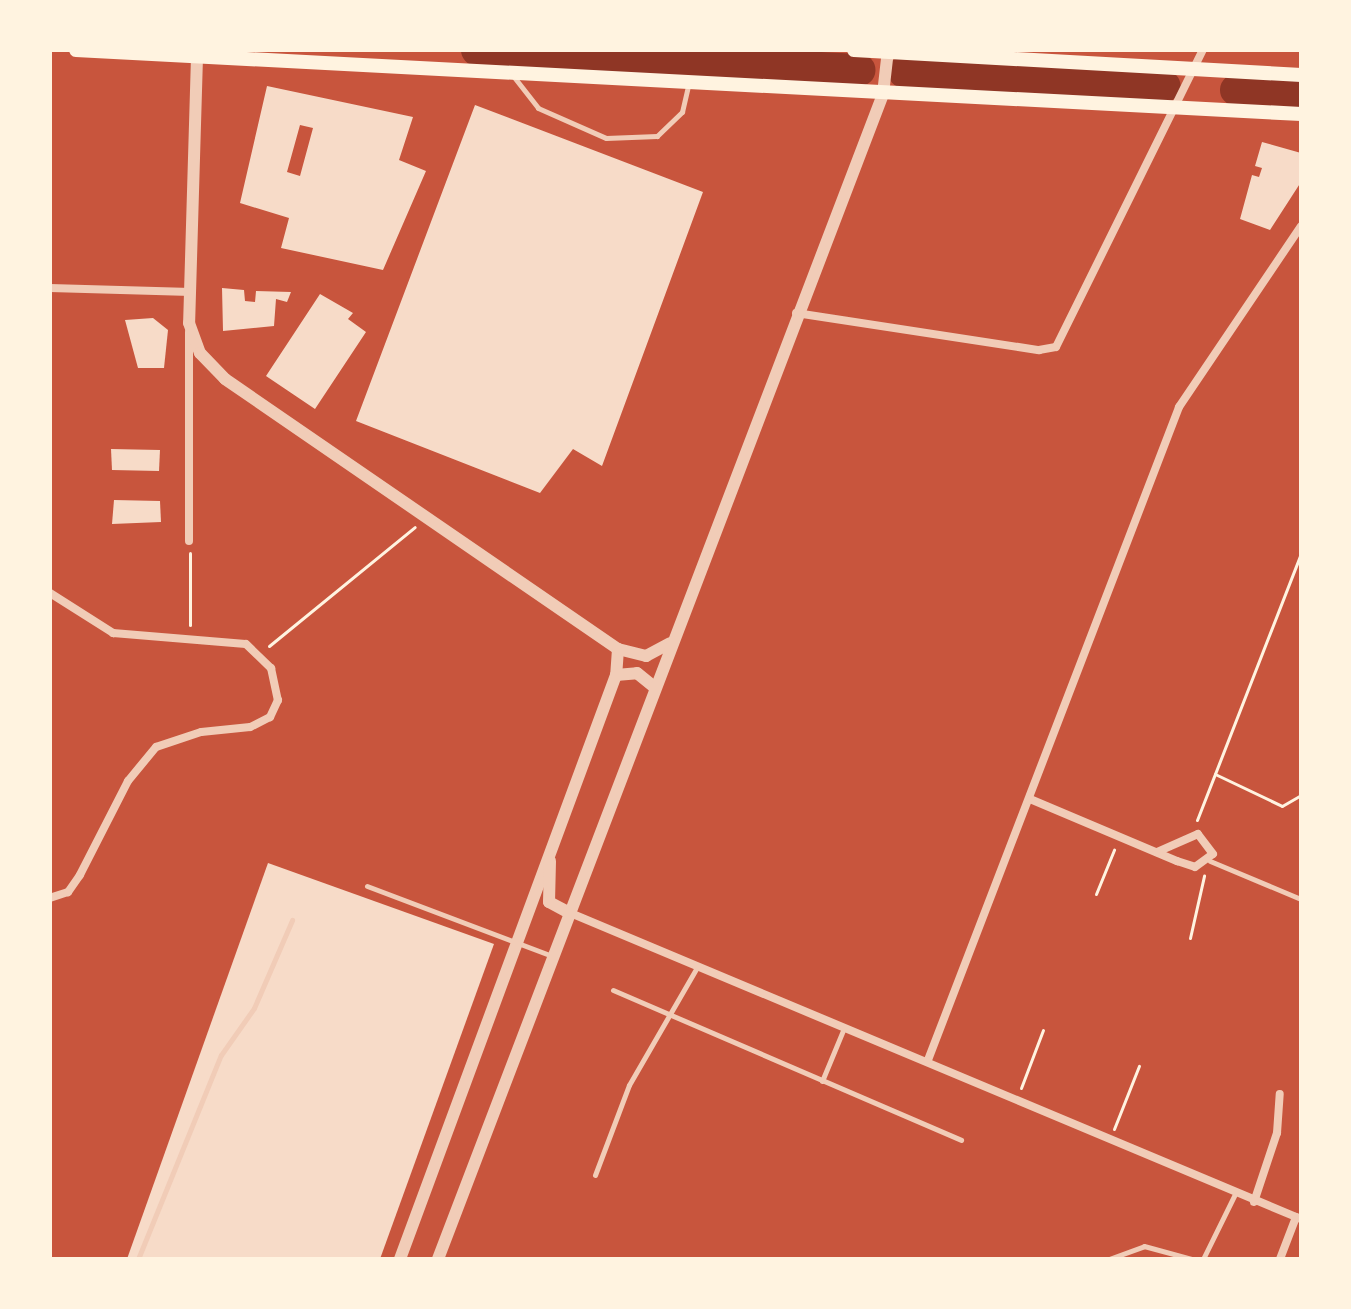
<!DOCTYPE html>
<html>
<head>
<meta charset="utf-8">
<style>
  body { margin:0 }
  #map { position:relative; width:1351px; height:1309px; overflow:hidden; background:#c8553d; font-family:"Asap Condensed",sans-serif }
  div>[style] { position:absolute }
  .river>* { height:32px; margin:-16px; padding:0 16px; transform-origin:16px; border-radius:16px; background:#8f3625 }
  .building>* { inset:0; background:#f7dbc8 }
  .path>* { height:3px; margin:-1.5px; padding:0 1.5px; transform-origin:1.5px; border-radius:1.5px; background:#fff3e0 }
  .service>* { height:5px; margin:-2.5px; padding:0 2.5px; transform-origin:2.5px; border-radius:2.5px; background:#f1ccb7 }
  .minor>* { height:8px; margin:-4px; padding:0 4px; transform-origin:4px; border-radius:4px; background:#f1ccb7 }
  .tertiary>* { height:12px; margin:-6px; padding:0 6px; transform-origin:6px; border-radius:6px; background:#f1ccb7 }
  .secondary>* { height:14px; margin:-7px; padding:0 7px; transform-origin:7px; border-radius:7px; background:#fff3e0 }
  span { translate:-50% -50%; white-space:nowrap; text-align:center; line-height:1.15; -webkit-text-stroke:8px #fff3e0; paint-order:stroke }
  .frame { position:absolute; inset:0; border:52px solid #fff3e0; pointer-events:none }
</style>
</head>
<body>
<div id="map">
  <div class="river">
    <div style="left:477px;top:50px;width:383px;rotate:3deg"></div>
    <div style="left:904px;top:72px;width:261px;rotate:3.1deg"></div>
    <div style="left:1236px;top:90px;width:65px;rotate:3.5deg"></div>
  </div>
  <div class="building">
    <div style="clip-path:polygon(evenodd,267px 86px,413px 117px,399px 160px,426px 171px,383px 270px,281px 248px,289px 218px,240px 203px,267px 86px,300px 125px,313px 128px,300px 176px,287px 172px,300px 125px)"></div>
    <div style="clip-path:polygon(475px 105px,703px 192px,602px 466px,573px 449px,540px 493px,356px 421px)"></div>
    <div style="clip-path:polygon(1262px 142px,1301px 153px,1301px 182px,1270px 230px,1240px 219px,1252px 175px,1259px 177px,1262px 168px,1255px 166px)"></div>
    <div style="clip-path:polygon(222px 288px,244px 290px,245px 301px,255px 302px,256px 291px,291px 292px,287px 302px,276px 299px,274px 326px,223px 331px)"></div>
    <div style="clip-path:polygon(320px 294px,353px 313px,348px 319px,366px 332px,315px 409px,266px 376px)"></div>
    <div style="clip-path:polygon(153px 318px,168px 330px,164px 368px,138px 368px,125px 320px)"></div>
    <div style="clip-path:polygon(111px 449px,160px 450px,159px 471px,112px 470px)"></div>
    <div style="clip-path:polygon(114px 500px,160px 501px,161px 522px,112px 524px)"></div>
    <div style="clip-path:polygon(268px 863px,494px 944px,380px 1259px,127px 1259px)"></div>
  </div>
  <div class="path">
    <div style="left:190px;top:553px;width:72px;rotate:90deg"></div>
    <div style="left:269px;top:646px;width:188px;rotate:-39.2deg"></div>
    <div style="left:1215px;top:774px;width:74px;rotate:25.5deg"></div>
    <div style="left:1282px;top:806px;width:22px;rotate:-30deg"></div>
    <div style="left:1197px;top:820px;width:287px;rotate:-68.7deg"></div>
    <div style="left:1096px;top:894px;width:48px;rotate:-67.8deg"></div>
    <div style="left:1190px;top:938px;width:64px;rotate:-77.3deg"></div>
    <div style="left:1021px;top:1088px;width:62px;rotate:-69.2deg"></div>
    <div style="left:1114px;top:1129px;width:68px;rotate:-68.4deg"></div>
  </div>
  <div class="service">
    <div style="left:514px;top:77px;width:39px;rotate:52deg"></div>
    <div style="left:538px;top:108px;width:74px;rotate:23.8deg"></div>
    <div style="left:606px;top:138px;width:51px;rotate:-2.2deg"></div>
    <div style="left:657px;top:136px;width:35px;rotate:-44deg"></div>
    <div style="left:682px;top:112px;width:28px;rotate:-77deg"></div>
    <div style="left:1210px;top:861px;width:99px;rotate:22.7deg"></div>
    <div style="left:367px;top:886px;width:198px;rotate:20.7deg"></div>
    <div style="left:613px;top:990px;width:379px;rotate:23.3deg"></div>
    <div style="left:822px;top:1081px;width:57px;rotate:-67.5deg"></div>
    <div style="left:595px;top:1175px;width:96px;rotate:-69.3deg"></div>
    <div style="left:629px;top:1085px;width:134px;rotate:-60deg"></div>
    <div style="left:138px;top:1259px;width:220px;rotate:-67.9deg"></div>
    <div style="left:221px;top:1055px;width:57px;rotate:-54.9deg"></div>
    <div style="left:254px;top:1008px;width:96px;rotate:-66.6deg"></div>
    <div style="left:1109px;top:1259px;width:37px;rotate:-20deg"></div>
    <div style="left:1144px;top:1246px;width:50px;rotate:15.2deg"></div>
    <div style="left:1203px;top:1259px;width:72px;rotate:-63.8deg"></div>
  </div>
  <div class="minor">
    <div style="left:50px;top:288px;width:141px;rotate:1.6deg"></div>
    <div style="left:796px;top:313px;width:246px;rotate:8.7deg"></div>
    <div style="left:1039px;top:350px;width:17px;rotate:-10deg"></div>
    <div style="left:1056px;top:347px;width:331px;rotate:-63.7deg"></div>
    <div style="left:189px;top:332px;width:209px;rotate:90deg"></div>
    <div style="left:50px;top:593px;width:75px;rotate:32.4deg"></div>
    <div style="left:113px;top:633px;width:133px;rotate:4.7deg"></div>
    <div style="left:246px;top:644px;width:35px;rotate:44deg"></div>
    <div style="left:271px;top:668px;width:33px;rotate:78deg"></div>
    <div style="left:278px;top:700px;width:19px;rotate:115deg"></div>
    <div style="left:270px;top:717px;width:22px;rotate:153deg"></div>
    <div style="left:250px;top:727px;width:49px;rotate:174.2deg"></div>
    <div style="left:201px;top:732px;width:47px;rotate:161.6deg"></div>
    <div style="left:156px;top:747px;width:44px;rotate:129.5deg"></div>
    <div style="left:128px;top:781px;width:106px;rotate:117.1deg"></div>
    <div style="left:80px;top:875px;width:21px;rotate:125deg"></div>
    <div style="left:68px;top:892px;width:19px;rotate:162deg"></div>
    <div style="left:1030px;top:799px;width:160px;rotate:22.9deg"></div>
    <div style="left:1177px;top:861px;width:19px;rotate:18deg"></div>
    <div style="left:1195px;top:867px;width:22px;rotate:-36deg"></div>
    <div style="left:1213px;top:854px;width:25px;rotate:-127deg"></div>
    <div style="left:1198px;top:834px;width:45px;rotate:156.3deg"></div>
    <div style="left:568px;top:912px;width:795px;rotate:22.73deg"></div>
    <div style="left:928px;top:1060px;width:700px;rotate:-68.97deg"></div>
    <div style="left:1179px;top:407px;width:218px;rotate:-56deg"></div>
    <div style="left:1254px;top:1202px;width:73px;rotate:-71.6deg"></div>
    <div style="left:1277px;top:1133px;width:39px;rotate:-86deg"></div>
    <div style="left:1280px;top:1259px;width:45px;rotate:-69.1deg"></div>
  </div>
  <div class="tertiary">
    <div style="left:197px;top:57px;width:266px;rotate:91.7deg"></div>
    <div style="left:189px;top:323px;width:32px;rotate:70deg"></div>
    <div style="left:200px;top:353px;width:36px;rotate:46deg"></div>
    <div style="left:225px;top:379px;width:477px;rotate:34.5deg"></div>
    <div style="left:618px;top:649px;width:26px;rotate:94deg"></div>
    <div style="left:616px;top:675px;width:623px;rotate:110.3deg"></div>
    <div style="left:618px;top:649px;width:29px;rotate:14deg"></div>
    <div style="left:646px;top:656px;width:27px;rotate:-28deg"></div>
    <div style="left:616px;top:675px;width:21px;rotate:-5deg"></div>
    <div style="left:637px;top:673px;width:21px;rotate:39deg"></div>
    <div style="left:550px;top:861px;width:41px;rotate:91.4deg"></div>
    <div style="left:549px;top:902px;width:21px;rotate:28deg"></div>
    <div style="left:438px;top:1259px;width:1247px;rotate:-69.09deg"></div>
    <div style="left:883px;top:94px;width:44px;rotate:-83.5deg"></div>
  </div>
  <div class="secondary">
    <div style="left:76px;top:50px;width:1227px;rotate:2.99deg"></div>
    <div style="left:854px;top:50px;width:448px;rotate:3.2deg"></div>
  </div>
  <div class="frame"></div>
</div>
</body>
</html>
